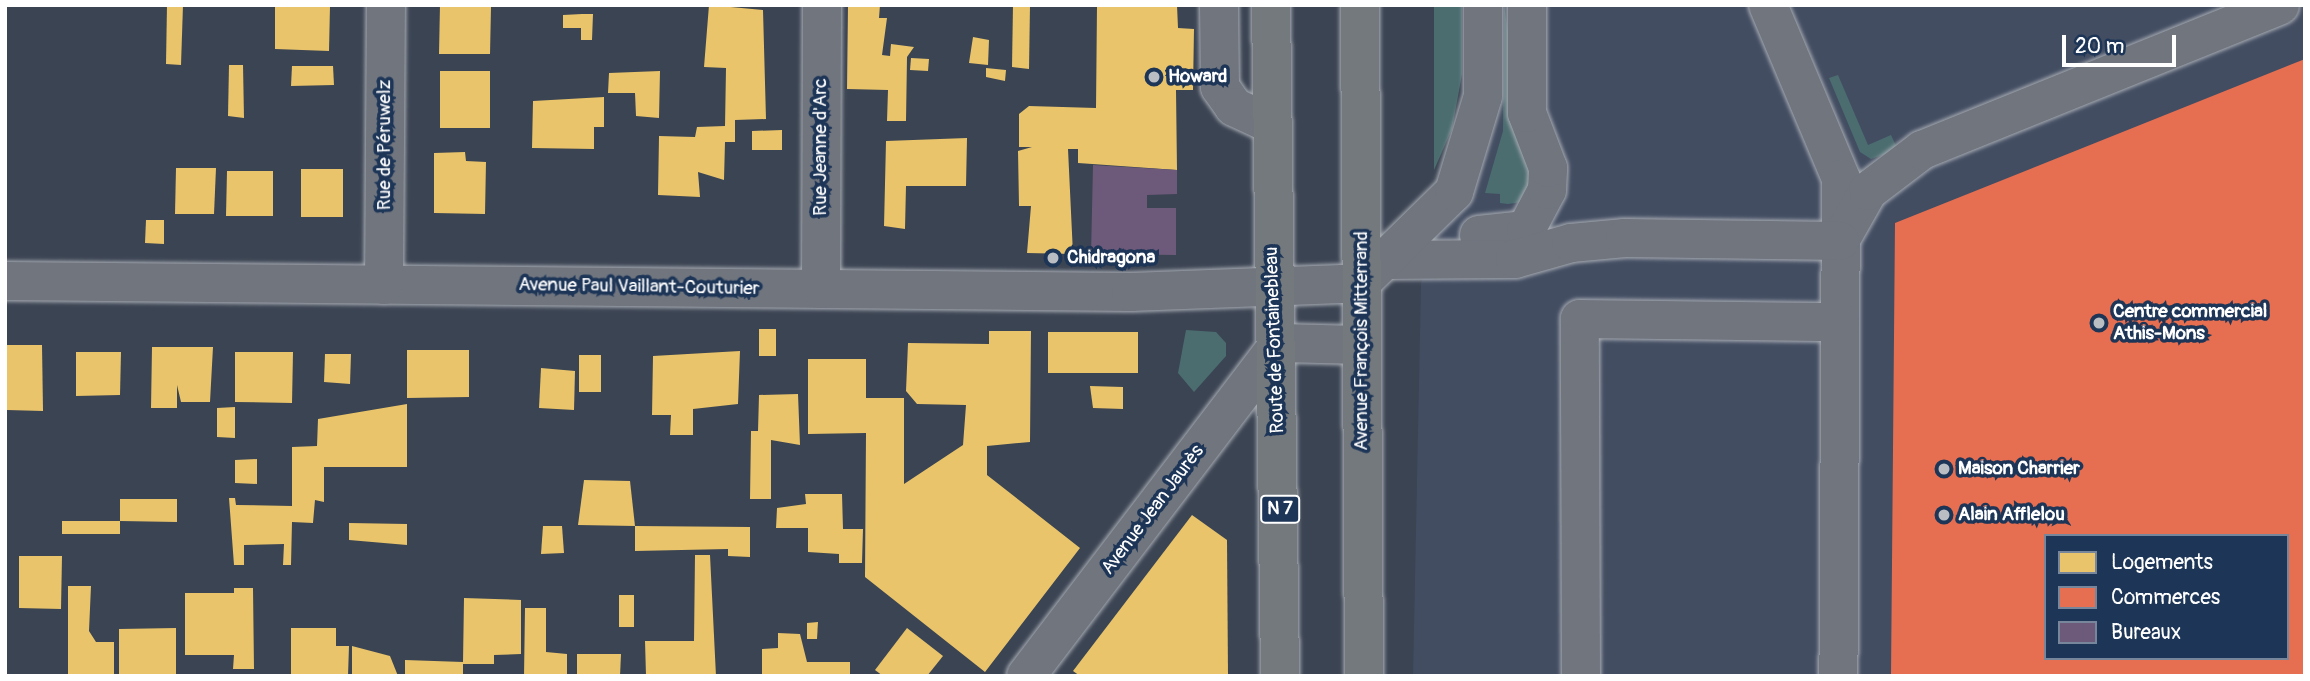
<!DOCTYPE html>
<html>
<head>
<meta charset="utf-8">
<style>
  body { margin:0 }
  #map { position:relative; width:2310px; height:681px; overflow:hidden; background:#3b4453; font-family:Pangolin,sans-serif }
  div>[style] { position:absolute }
  .built>* { inset:0; background:#424d62 }
  .green>* { inset:0; background:#4b6d70 }
  .homes>* { inset:0; background:#e9c46a }
  .shops>* { inset:0; background:#e76f51 }
  .offices>* { inset:0; background:#6d597a }
  .roads { filter:drop-shadow(0 0 2px #a7abb2) drop-shadow(0 0 2px #a7abb2) }
  .minor>* { height:38px; margin:-19px; padding:0 19px; transform-origin:19px; border-radius:19px; background:#70757e }
  .major>* { height:38px; margin:-19px; padding:0 19px; transform-origin:19px; border-radius:19px; background:#74797d }
  .dots>* { width:19px; height:19px; translate:-50% -50%; box-sizing:border-box; border:4px solid #1d3557; border-radius:50% }
  span { translate:-50% -50%; white-space:nowrap; text-align:center; line-height:1.15; -webkit-text-stroke:7px #1d3557; paint-order:stroke }
  .shield-label span { padding:2px 5px; background:#1d3557; border:2px solid; border-radius:5px; -webkit-text-stroke-width:0 }
  .shield-label { font-size:18px; color:#fff; font-weight:700 }
  .poi-label { font-size:19px; color:#fff; font-weight:700 }
  .left { translate:0 -50%; text-align:left }
  .street-label { font-size:19px; color:#fff }
  .frame { position:absolute; inset:0; border:7px solid #fff; pointer-events:none }
  .legend { position:absolute; left:2044px; top:534px; width:245px; height:126px; box-sizing:border-box; background:#1d3557; border:2px solid #77869a; margin:0; padding:9px 12px; list-style:none; font-size:21px; color:#fff }
  .legend li { display:flex; align-items:center; gap:14px; height:35px }
  .legend b { width:35px; border:2px solid #77869a }
  .scale { position:absolute; left:2062px; top:35px; width:114px; height:32px; box-sizing:border-box; border:4px solid #fff; border-top:0; padding-left:9px; font-size:21px; line-height:24px; white-space:nowrap; color:#fff; -webkit-text-stroke:5px #1d3557; paint-order:stroke }
</style>
</head>
<body>
<div id="map">
  <div class="built">
    <div style="clip-path:polygon(evenodd,1487px 5px,2305px 5px,2305px 676px,1413px 676px,1421px 284px,1487px 5px,2046px 536px,2287px 536px,2287px 658px,2046px 658px,2046px 536px)"></div>
  </div>
  <div class="green">
    <div style="clip-path:polygon(1434px 5px,1462px 5px,1462px 74px,1452px 129px,1434px 170px)"></div>
    <div style="clip-path:polygon(1504px 5px,1530px 181px,1522px 202px,1508px 204px,1500px 203px,1500px 194px,1485px 193px,1503px 131px)"></div>
    <div style="clip-path:polygon(1838px 75px,1868px 145px,1891px 135px,1898px 150px,1871px 159px,1860px 152px,1829px 78px)"></div>
    <div style="clip-path:polygon(1186px 330px,1216px 332px,1226px 343px,1226px 356px,1194px 392px,1178px 373px)"></div>
  </div>
  <div class="homes">
    <div style="clip-path:polygon(167px 5px,183px 5px,181px 65px,166px 64px)"></div>
    <div style="clip-path:polygon(440px 5px,491px 7px,490px 54px,439px 54px)"></div>
    <div style="clip-path:polygon(709px 5px,763px 10px,766px 119px,735px 120px,735px 142px,725px 142px,724px 180px,698px 172px,700px 197px,658px 195px,659px 136px,695px 137px,697px 127px,725px 126px,726px 68px,704px 67px)"></div>
    <div style="clip-path:polygon(848px 5px,880px 5px,879px 18px,887px 18px,882px 55px,890px 56px,891px 44px,914px 47px,907px 57px,906px 121px,887px 121px,888px 90px,847px 89px)"></div>
    <div style="clip-path:polygon(1013px 5px,1030px 5px,1029px 69px,1012px 67px)"></div>
    <div style="clip-path:polygon(1097px 5px,1177px 5px,1178px 28px,1194px 29px,1193px 90px,1176px 90px,1177px 170px,1078px 163px,1078px 149px,1068px 149px,1073px 254px,1027px 253px,1031px 206px,1019px 206px,1018px 151px,1032px 147px,1019px 147px,1019px 114px,1029px 106px,1096px 108px)"></div>
    <div style="clip-path:polygon(275px 6px,330px 6px,329px 51px,275px 49px)"></div>
    <div style="clip-path:polygon(582px 14px,593px 14px,592px 40px,581px 40px,581px 28px,563px 28px,563px 15px)"></div>
    <div style="clip-path:polygon(973px 37px,989px 40px,988px 65px,969px 63px)"></div>
    <div style="clip-path:polygon(911px 58px,929px 59px,928px 71px,910px 70px)"></div>
    <div style="clip-path:polygon(229px 65px,243px 65px,244px 118px,228px 116px)"></div>
    <div style="clip-path:polygon(292px 66px,333px 66px,334px 85px,291px 86px)"></div>
    <div style="clip-path:polygon(986px 68px,1006px 70px,1005px 81px,986px 77px)"></div>
    <div style="clip-path:polygon(440px 71px,490px 71px,490px 128px,440px 128px)"></div>
    <div style="clip-path:polygon(660px 71px,659px 118px,636px 116px,635px 93px,608px 93px,609px 73px)"></div>
    <div style="clip-path:polygon(604px 97px,604px 127px,594px 127px,594px 149px,532px 148px,533px 101px)"></div>
    <div style="clip-path:polygon(782px 130px,782px 150px,752px 150px,752px 131px)"></div>
    <div style="clip-path:polygon(967px 138px,966px 186px,906px 186px,905px 229px,884px 226px,886px 141px)"></div>
    <div style="clip-path:polygon(465px 152px,466px 161px,486px 162px,485px 214px,434px 213px,434px 153px)"></div>
    <div style="clip-path:polygon(176px 168px,216px 168px,214px 214px,175px 214px)"></div>
    <div style="clip-path:polygon(301px 169px,343px 169px,343px 217px,301px 217px)"></div>
    <div style="clip-path:polygon(227px 171px,273px 171px,273px 216px,226px 216px)"></div>
    <div style="clip-path:polygon(146px 220px,164px 220px,164px 244px,145px 243px)"></div>
    <div style="clip-path:polygon(759px 329px,776px 329px,776px 356px,759px 356px)"></div>
    <div style="clip-path:polygon(989px 331px,1031px 331px,1030px 442px,987px 446px,987px 475px,1080px 548px,985px 672px,865px 577px,866px 433px,808px 434px,808px 359px,866px 359px,866px 398px,904px 398px,904px 484px,963px 445px,966px 405px,917px 404px,906px 391px,908px 343px,989px 344px)"></div>
    <div style="clip-path:polygon(1048px 332px,1138px 332px,1138px 373px,1048px 373px)"></div>
    <div style="clip-path:polygon(5px 345px,42px 345px,43px 411px,7px 410px)"></div>
    <div style="clip-path:polygon(152px 347px,213px 347px,210px 402px,181px 402px,177px 385px,177px 408px,151px 408px)"></div>
    <div style="clip-path:polygon(407px 350px,469px 350px,469px 397px,407px 398px)"></div>
    <div style="clip-path:polygon(740px 351px,738px 404px,693px 409px,693px 435px,670px 435px,671px 415px,652px 415px,653px 356px)"></div>
    <div style="clip-path:polygon(76px 352px,121px 352px,120px 395px,76px 396px)"></div>
    <div style="clip-path:polygon(235px 352px,293px 352px,292px 403px,235px 402px)"></div>
    <div style="clip-path:polygon(325px 354px,351px 354px,350px 384px,324px 382px)"></div>
    <div style="clip-path:polygon(579px 355px,601px 355px,601px 392px,579px 392px)"></div>
    <div style="clip-path:polygon(541px 368px,575px 371px,574px 410px,539px 408px)"></div>
    <div style="clip-path:polygon(1090px 386px,1123px 387px,1123px 409px,1093px 408px)"></div>
    <div style="clip-path:polygon(798px 394px,800px 445px,771px 440px,771px 499px,750px 499px,751px 431px,758px 431px,759px 395px)"></div>
    <div style="clip-path:polygon(407px 404px,407px 467px,324px 467px,324px 502px,315px 500px,313px 523px,292px 522px,291px 565px,283px 565px,284px 544px,244px 545px,244px 565px,234px 565px,229px 498px,235px 498px,236px 505px,292px 506px,292px 447px,317px 446px,318px 419px)"></div>
    <div style="clip-path:polygon(235px 407px,235px 438px,217px 437px,217px 408px)"></div>
    <div style="clip-path:polygon(257px 459px,257px 484px,235px 483px,235px 460px)"></div>
    <div style="clip-path:polygon(584px 480px,630px 481px,635px 526px,578px 525px)"></div>
    <div style="clip-path:polygon(805px 494px,842px 494px,843px 529px,863px 529px,862px 563px,839px 563px,839px 554px,808px 552px,808px 528px,776px 528px,777px 508px,806px 504px)"></div>
    <div style="clip-path:polygon(120px 499px,177px 499px,177px 522px,120px 521px)"></div>
    <div style="clip-path:polygon(1192px 515px,1227px 540px,1228px 676px,1080px 676px,1073px 671px)"></div>
    <div style="clip-path:polygon(62px 521px,120px 521px,120px 534px,62px 534px)"></div>
    <div style="clip-path:polygon(349px 523px,407px 524px,407px 545px,349px 540px)"></div>
    <div style="clip-path:polygon(543px 526px,562px 526px,564px 553px,541px 554px)"></div>
    <div style="clip-path:polygon(635px 526px,750px 527px,750px 557px,728px 556px,728px 549px,635px 551px)"></div>
    <div style="clip-path:polygon(695px 555px,710px 555px,716px 676px,646px 676px,645px 641px,694px 641px)"></div>
    <div style="clip-path:polygon(19px 556px,62px 556px,61px 609px,19px 608px)"></div>
    <div style="clip-path:polygon(68px 586px,91px 586px,89px 631px,96px 642px,114px 642px,114px 676px,68px 676px)"></div>
    <div style="clip-path:polygon(234px 588px,253px 588px,254px 669px,233px 669px,234px 655px,185px 655px,185px 593px,234px 593px)"></div>
    <div style="clip-path:polygon(619px 595px,634px 595px,634px 627px,619px 627px)"></div>
    <div style="clip-path:polygon(464px 598px,521px 600px,521px 654px,494px 655px,494px 664px,463px 664px,463px 676px,405px 676px,405px 660px,463px 662px)"></div>
    <div style="clip-path:polygon(525px 608px,546px 608px,546px 652px,567px 654px,567px 676px,524px 676px)"></div>
    <div style="clip-path:polygon(818px 622px,817px 639px,807px 639px,807px 623px)"></div>
    <div style="clip-path:polygon(176px 628px,176px 676px,119px 676px,119px 629px)"></div>
    <div style="clip-path:polygon(291px 628px,336px 628px,336px 646px,349px 646px,348px 676px,291px 676px)"></div>
    <div style="clip-path:polygon(907px 628px,943px 656px,927px 676px,883px 676px,875px 670px)"></div>
    <div style="clip-path:polygon(778px 633px,800px 634px,807px 662px,850px 662px,850px 676px,762px 676px,762px 649px,778px 648px)"></div>
    <div style="clip-path:polygon(352px 646px,390px 656px,398px 676px,352px 676px)"></div>
    <div style="clip-path:polygon(577px 654px,621px 654px,620px 676px,577px 676px)"></div>
  </div>
  <div class="shops">
    <div style="clip-path:polygon(evenodd,2305px 59px,2305px 676px,1891px 676px,1895px 223px,2305px 59px,2046px 536px,2287px 536px,2287px 658px,2046px 658px,2046px 536px)"></div>
  </div>
  <div class="offices">
    <div style="clip-path:polygon(1093px 165px,1177px 170px,1177px 194px,1147px 195px,1147px 208px,1176px 208px,1176px 255px,1091px 254px)"></div>
  </div>
  <div class="roads">
    <div class="minor">
      <div style="left:1219px;top:5px;width:82px;rotate:89.3deg"></div>
      <div style="left:1220px;top:87px;width:24px;rotate:55deg"></div>
      <div style="left:1234px;top:107px;width:40px;rotate:25deg"></div>
      <div style="left:1768px;top:5px;width:189px;rotate:67.2deg"></div>
      <div style="left:1841px;top:179px;width:497px;rotate:90.3deg"></div>
      <div style="left:1479px;top:235px;width:47px;rotate:-6.1deg"></div>
      <div style="left:1526px;top:230px;width:45px;rotate:-62.3deg"></div>
      <div style="left:1547px;top:190px;width:22px;rotate:-87deg"></div>
      <div style="left:1548px;top:168px;width:59px;rotate:-110.9deg"></div>
      <div style="left:1527px;top:113px;width:108px;rotate:-90deg"></div>
      <div style="left:1841px;top:239px;width:55px;rotate:-60.6deg"></div>
      <div style="left:1868px;top:191px;width:68px;rotate:-37.2deg"></div>
      <div style="left:1922px;top:150px;width:386px;rotate:-22deg"></div>
      <div style="left:1383px;top:260px;width:132px;rotate:-0.4deg"></div>
      <div style="left:1515px;top:259px;width:58px;rotate:-15.9deg"></div>
      <div style="left:1571px;top:243px;width:54px;rotate:-5.3deg"></div>
      <div style="left:1625px;top:238px;width:215px;rotate:0.8deg"></div>
      <div style="left:5px;top:281px;width:1126px;rotate:0.56deg"></div>
      <div style="left:1131px;top:292px;width:230px;rotate:-2.2deg"></div>
      <div style="left:1361px;top:283px;width:130px;rotate:-44.4deg"></div>
      <div style="left:1454px;top:192px;width:100px;rotate:-73.2deg"></div>
      <div style="left:1483px;top:96px;width:91px;rotate:-90deg"></div>
      <div style="left:384px;top:285px;width:280px;rotate:-89.6deg"></div>
      <div style="left:821px;top:289px;width:284px;rotate:-89.8deg"></div>
      <div style="left:1026px;top:676px;width:419px;rotate:-52.7deg"></div>
      <div style="left:1280px;top:343px;width:81px;rotate:1.4deg"></div>
      <div style="left:1581px;top:676px;width:357px;rotate:-90.2deg"></div>
      <div style="left:1580px;top:319px;width:260px;rotate:0.7deg"></div>
    </div>
    <div class="major">
      <div style="left:1271px;top:5px;width:671px;rotate:89.23deg"></div>
      <div style="left:1360px;top:5px;width:671px;rotate:89.66deg"></div>
    </div>
  </div>
  <div class="dots">
    <div style="left:1154px;top:77px;background:#babec3"></div>
    <div style="left:1053px;top:258px;background:#babec3"></div>
    <div style="left:2099px;top:323px;background:#babec3"></div>
    <div style="left:1944px;top:469px;background:#babec3"></div>
    <div style="left:1944px;top:515px;background:#babec3"></div>
  </div>
  <div class="shield-label">
    <span style="left:1280px;top:509px">N 7</span>
  </div>
  <div class="poi-label">
    <span class="left" style="left:1168px;top:77px">Howard</span>
    <span class="left" style="left:1067px;top:258px">Chidragona</span>
    <span class="left" style="left:2113px;top:323px">Centre commercial<br>Athis-Mons</span>
    <span class="left" style="left:1958px;top:469px">Maison Charrier</span>
    <span class="left" style="left:1958px;top:515px">Alain Afflelou</span>
  </div>
  <div class="street-label">
    <span style="left:385px;top:145px;rotate:-90deg">Rue de Péruwelz</span>
    <span style="left:821px;top:147px;rotate:-90deg">Rue Jeanne d'Arc</span>
    <span style="left:639px;top:287px;rotate:1deg">Avenue Paul Vaillant-Couturier</span>
    <span style="left:1275px;top:340px;rotate:-92deg">Route de Fontainebleau</span>
    <span style="left:1362px;top:341px;rotate:-90deg">Avenue François Mitterrand</span>
    <span style="left:1153px;top:510px;rotate:-53deg">Avenue Jean Jaurès</span>
  </div>
  <div class="frame"></div>
  <ul class="legend">
  <li><b style="height:19px;background:#e9c46a"></b>Logements</li>
  <li><b style="height:19px;background:#e76f51"></b>Commerces</li>
  <li><b style="height:19px;background:#6d597a"></b>Bureaux</li>
  </ul>
  <div class="scale">20 m</div>
</div>
</body>
</html>
